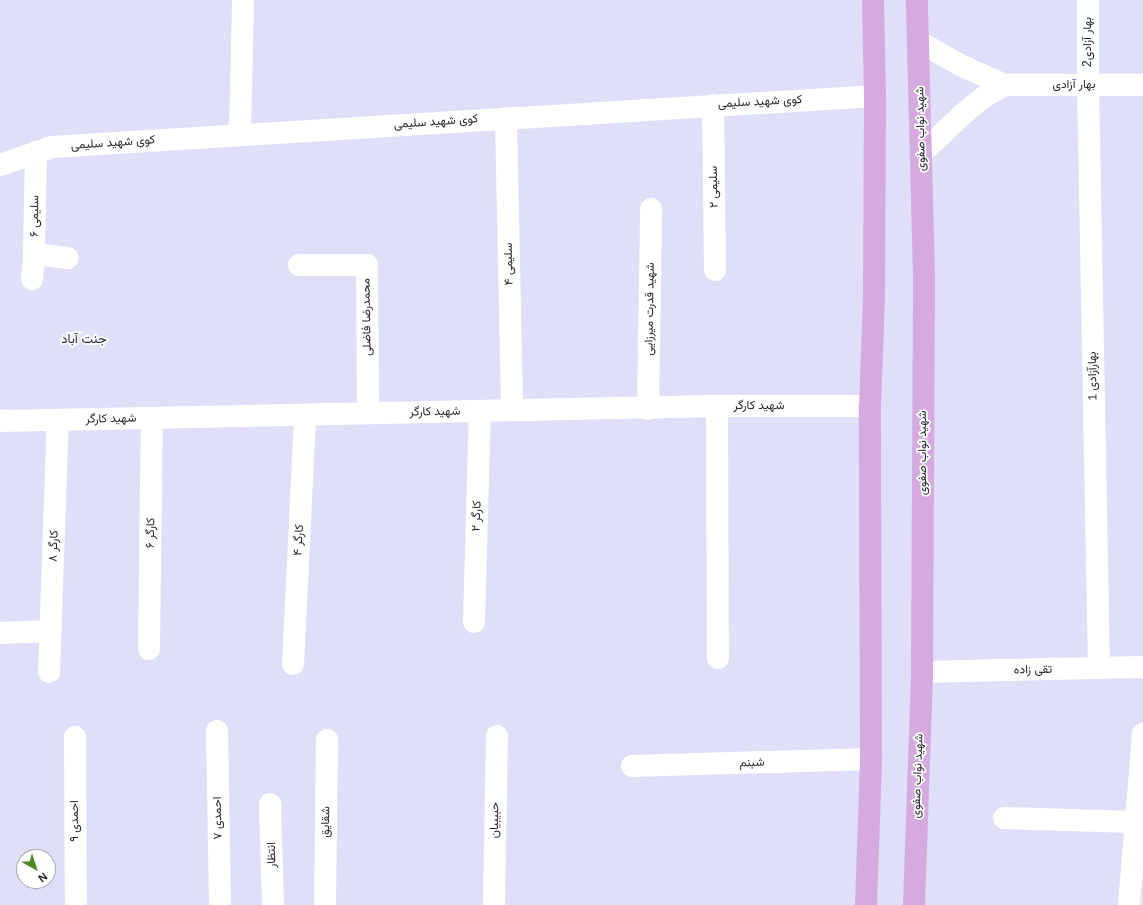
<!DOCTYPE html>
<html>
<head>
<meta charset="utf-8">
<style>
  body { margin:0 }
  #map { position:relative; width:1143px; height:905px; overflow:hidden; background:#e0dff8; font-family:Arial,Vazirmatn,sans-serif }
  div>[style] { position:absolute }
  .minor>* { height:22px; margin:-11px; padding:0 11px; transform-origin:11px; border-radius:11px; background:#fff }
  .major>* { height:22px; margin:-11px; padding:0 11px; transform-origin:11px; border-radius:11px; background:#d4aadf }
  span { translate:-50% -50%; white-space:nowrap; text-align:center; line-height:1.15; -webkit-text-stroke:3.5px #fff; paint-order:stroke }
  .street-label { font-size:12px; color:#272730 }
  .neighbourhood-label { font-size:13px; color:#272730 }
  .north { position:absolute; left:16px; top:849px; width:40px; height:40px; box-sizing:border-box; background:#fff; border:1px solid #a9a9ac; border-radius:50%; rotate:141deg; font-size:11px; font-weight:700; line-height:16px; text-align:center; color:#272730 }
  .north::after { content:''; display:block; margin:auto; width:14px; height:18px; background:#4f8723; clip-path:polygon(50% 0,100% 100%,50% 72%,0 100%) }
</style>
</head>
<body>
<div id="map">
  <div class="minor">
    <div style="left:1088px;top:0;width:85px;rotate:90deg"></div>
    <div style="left:1088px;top:85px;width:583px;rotate:88.92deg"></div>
    <div style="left:918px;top:41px;width:48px;rotate:29.7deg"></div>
    <div style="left:960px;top:65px;width:49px;rotate:24deg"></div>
    <div style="left:1005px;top:85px;width:138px"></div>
    <div style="left:713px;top:105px;width:165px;rotate:89.3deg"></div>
    <div style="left:506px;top:118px;width:292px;rotate:88.8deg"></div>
    <div style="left:240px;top:134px;width:134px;rotate:-88.7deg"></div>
    <div style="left:921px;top:154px;width:58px;rotate:-43.6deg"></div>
    <div style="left:963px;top:114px;width:27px;rotate:-39deg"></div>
    <div style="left:984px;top:97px;width:24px;rotate:-30deg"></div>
    <div style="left:0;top:165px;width:55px;rotate:-19.1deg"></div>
    <div style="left:52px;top:147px;width:825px;rotate:-3.55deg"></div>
    <div style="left:34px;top:254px;width:34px;rotate:7deg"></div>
    <div style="left:299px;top:265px;width:68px"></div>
    <div style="left:367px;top:265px;width:148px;rotate:89.6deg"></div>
    <div style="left:32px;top:279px;width:25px;rotate:-85deg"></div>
    <div style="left:34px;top:254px;width:102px;rotate:-88.9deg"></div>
    <div style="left:717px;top:406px;width:252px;rotate:89.8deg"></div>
    <div style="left:648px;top:409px;width:200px;rotate:-89.1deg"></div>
    <div style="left:0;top:421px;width:717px;rotate:-1.2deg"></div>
    <div style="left:717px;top:406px;width:153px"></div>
    <div style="left:474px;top:622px;width:211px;rotate:-88.4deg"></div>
    <div style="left:0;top:633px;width:51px;rotate:-2.2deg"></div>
    <div style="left:149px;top:649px;width:231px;rotate:-89.3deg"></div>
    <div style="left:293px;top:664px;width:249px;rotate:-87.2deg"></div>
    <div style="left:49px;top:672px;width:252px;rotate:-88deg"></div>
    <div style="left:922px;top:672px;width:221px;rotate:-1.3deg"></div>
    <div style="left:217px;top:731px;width:174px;rotate:89deg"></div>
    <div style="left:75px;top:737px;width:168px;rotate:89.7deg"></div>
    <div style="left:632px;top:766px;width:239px;rotate:-1.7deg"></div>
    <div style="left:270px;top:804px;width:101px;rotate:88.3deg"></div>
    <div style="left:1004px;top:818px;width:130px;rotate:1.8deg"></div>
    <div style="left:325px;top:905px;width:165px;rotate:-89.3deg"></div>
    <div style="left:494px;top:905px;width:169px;rotate:-89deg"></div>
    <div style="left:1129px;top:905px;width:172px;rotate:-85.3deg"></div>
  </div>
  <div class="major">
    <div style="left:866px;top:905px;width:146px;rotate:-88deg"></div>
    <div style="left:871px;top:759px;width:353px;rotate:-90.2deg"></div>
    <div style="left:870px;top:406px;width:110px;rotate:-87.9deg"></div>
    <div style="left:874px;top:296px;width:200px;rotate:-89.7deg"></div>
    <div style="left:875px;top:96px;width:96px;rotate:-91.2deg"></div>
    <div style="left:914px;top:905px;width:233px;rotate:-88deg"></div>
    <div style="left:922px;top:672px;width:397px;rotate:-89.7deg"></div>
    <div style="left:924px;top:275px;width:275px;rotate:-91.5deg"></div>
  </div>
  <div class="street-label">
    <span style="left:1088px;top:42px;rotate:-90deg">بهار آزادی2</span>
    <span style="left:1074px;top:85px">بهار آزادی</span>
    <span style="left:760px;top:102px;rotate:-3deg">کوی شهید سلیمی</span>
    <span style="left:436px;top:122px;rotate:-4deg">کوی شهید سلیمی</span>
    <span style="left:921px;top:129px;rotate:-91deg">شهید نواب صفوی</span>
    <span style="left:113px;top:143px;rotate:-4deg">کوی شهید سلیمی</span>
    <span style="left:714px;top:187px;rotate:-91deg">سلیمی ۲</span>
    <span style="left:35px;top:216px;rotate:-89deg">سلیمی ۶</span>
    <span style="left:509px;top:264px;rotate:-91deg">سلیمی ۴</span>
    <span style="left:650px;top:309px;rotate:-89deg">شهید قدرت میرزایی</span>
    <span style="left:367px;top:317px;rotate:-91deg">محمدرضا فاضلی</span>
    <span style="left:1093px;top:376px;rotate:-91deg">بهارآزادی 1</span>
    <span style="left:759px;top:406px">شهید کارگر</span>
    <span style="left:435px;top:412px;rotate:-1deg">شهید کارگر</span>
    <span style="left:111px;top:419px;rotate:-1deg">شهید کارگر</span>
    <span style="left:923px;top:453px;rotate:-90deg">شهید نواب صفوی</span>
    <span style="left:477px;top:516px;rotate:-88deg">کارگر ۲</span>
    <span style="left:151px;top:533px;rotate:-89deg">کارگر ۶</span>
    <span style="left:299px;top:540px;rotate:-87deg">کارگر ۴</span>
    <span style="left:54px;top:546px;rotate:-88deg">کارگر ۸</span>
    <span style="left:1033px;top:670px;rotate:-1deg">تقی زاده</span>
    <span style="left:752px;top:763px;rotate:-2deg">شبنم</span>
    <span style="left:918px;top:776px;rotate:-88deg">شهید نواب صفوی</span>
    <span style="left:218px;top:818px;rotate:-91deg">احمدی ۷</span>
    <span style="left:495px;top:820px;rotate:-89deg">حبیبیان</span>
    <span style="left:75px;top:821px;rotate:-90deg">احمدی ۹</span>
    <span style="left:326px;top:822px;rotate:-89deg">شقایق</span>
    <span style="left:272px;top:855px;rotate:-91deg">انتظار</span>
  </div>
  <div class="neighbourhood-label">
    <span style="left:84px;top:339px">جنت آباد</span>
  </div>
  <div class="north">N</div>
</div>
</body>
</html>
